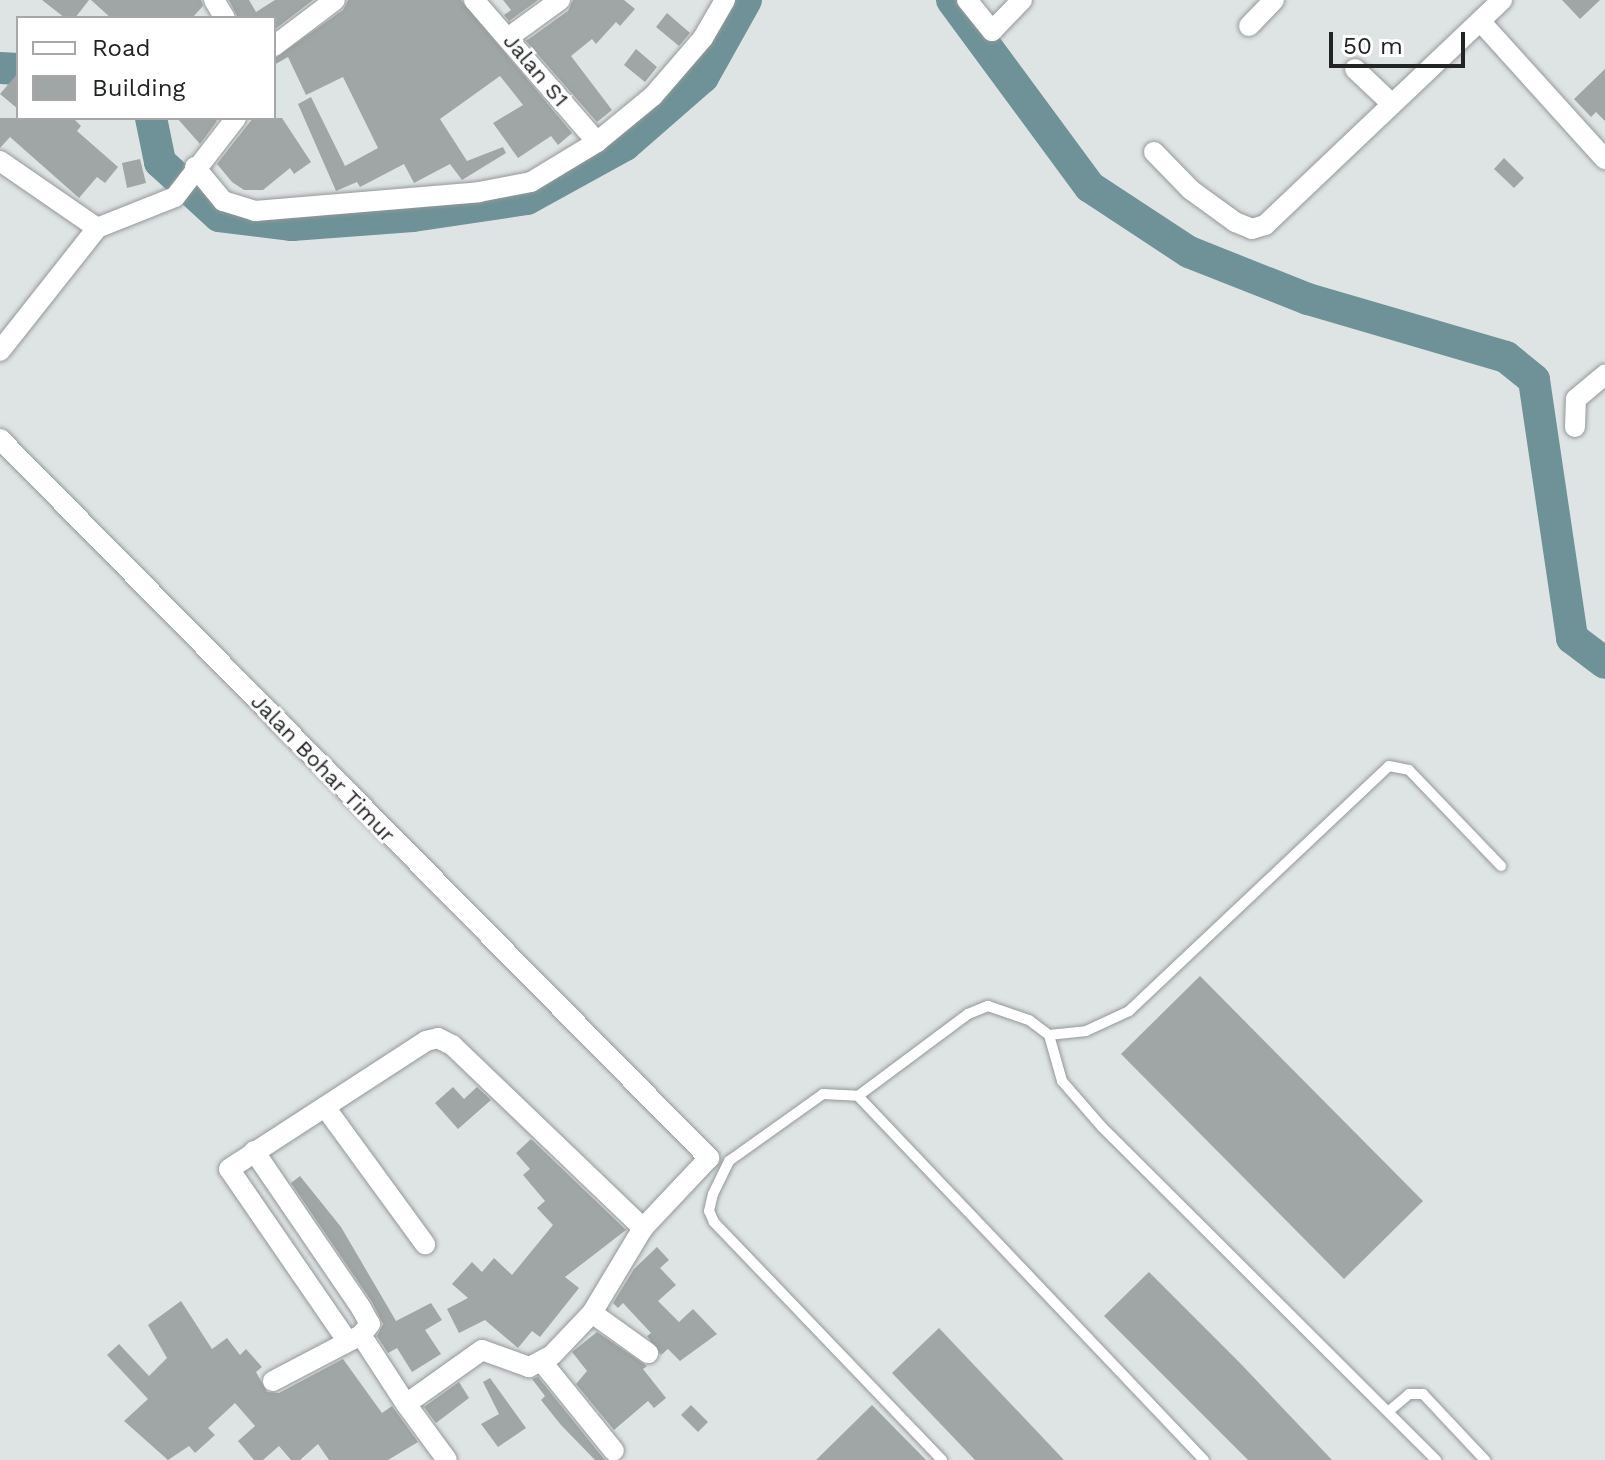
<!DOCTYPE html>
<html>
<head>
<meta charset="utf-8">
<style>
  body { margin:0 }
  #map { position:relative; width:1605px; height:1460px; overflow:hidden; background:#dee3e4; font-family:"Work Sans",sans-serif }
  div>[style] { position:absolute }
  .river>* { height:32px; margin:-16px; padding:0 16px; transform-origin:16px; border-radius:16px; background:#6e9297 }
  .building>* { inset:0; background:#a0a5a5 }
  .roads { filter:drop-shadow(0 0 2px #939899) drop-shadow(0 0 2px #939899) }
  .service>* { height:10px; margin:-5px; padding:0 5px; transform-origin:5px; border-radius:5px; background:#fff }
  .minor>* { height:20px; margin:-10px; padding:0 10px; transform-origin:10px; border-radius:10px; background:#fff }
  span { translate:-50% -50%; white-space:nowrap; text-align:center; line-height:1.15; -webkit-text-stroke:6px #fff; paint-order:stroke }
  .street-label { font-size:22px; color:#222424 }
  .legend { position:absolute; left:16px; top:16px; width:260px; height:104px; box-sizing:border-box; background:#fff; border:2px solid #a7a7a7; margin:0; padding:10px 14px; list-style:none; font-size:24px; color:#222424 }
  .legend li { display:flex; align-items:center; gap:16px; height:40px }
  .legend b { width:40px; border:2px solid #a7a7a7 }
  .scale { position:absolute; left:1329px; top:32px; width:136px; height:36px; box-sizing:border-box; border:4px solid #222424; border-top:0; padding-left:10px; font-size:24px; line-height:28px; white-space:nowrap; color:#222424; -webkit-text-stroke:6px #fff; paint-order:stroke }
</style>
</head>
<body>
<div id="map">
  <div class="river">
    <div style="left:952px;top:0;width:232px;rotate:53.6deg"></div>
    <div style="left:1090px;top:187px;width:118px;rotate:33.3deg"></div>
    <div style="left:1189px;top:252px;width:128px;rotate:21.6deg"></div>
    <div style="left:1308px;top:299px;width:206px;rotate:16.3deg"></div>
    <div style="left:1506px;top:357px;width:36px;rotate:39deg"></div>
    <div style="left:1534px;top:380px;width:261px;rotate:81.6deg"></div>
    <div style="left:1572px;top:638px;width:41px;rotate:37.1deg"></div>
    <div style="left:0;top:68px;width:18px;rotate:3deg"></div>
    <div style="left:151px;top:118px;width:45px;rotate:78.4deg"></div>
    <div style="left:160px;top:162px;width:80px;rotate:42.5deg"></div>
    <div style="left:219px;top:216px;width:74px;rotate:7deg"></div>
    <div style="left:292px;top:225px;width:121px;rotate:-4.3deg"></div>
    <div style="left:413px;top:216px;width:115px;rotate:-8.5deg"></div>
    <div style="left:527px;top:199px;width:112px;rotate:-28.9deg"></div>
    <div style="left:625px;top:145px;width:103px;rotate:-41.1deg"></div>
    <div style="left:703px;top:77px;width:88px;rotate:-60.8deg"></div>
  </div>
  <div class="building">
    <div style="clip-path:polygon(42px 0,89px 0,75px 18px,65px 18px)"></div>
    <div style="clip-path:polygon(91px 0,201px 0,203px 6px,192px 18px,111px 18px)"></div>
    <div style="clip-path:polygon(229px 0,249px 0,256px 12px,275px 0,313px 0,274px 30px,274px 18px,238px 18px)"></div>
    <div style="clip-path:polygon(348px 0,461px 0,572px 133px,558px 145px,551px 136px,518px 158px,493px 123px,523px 105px,500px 76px,440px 119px,467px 161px,503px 147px,506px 153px,462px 180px,450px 164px,414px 183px,404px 164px,360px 187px,357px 182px,336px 191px,298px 104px,311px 97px,345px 166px,378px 148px,343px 77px,306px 95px,288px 57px,274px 65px,274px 59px,343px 10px)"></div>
    <div style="clip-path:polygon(503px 0,538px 0,509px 21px,504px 15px,511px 10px)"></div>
    <div style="clip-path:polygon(573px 0,624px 0,635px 9px,620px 26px,616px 22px,596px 44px,592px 39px,571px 56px,612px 110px,597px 122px,526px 41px,568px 11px)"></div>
    <div style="clip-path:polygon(1562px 0,1600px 0,1580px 19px)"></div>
    <div style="clip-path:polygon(667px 13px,690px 33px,679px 46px,656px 27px)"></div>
    <div style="clip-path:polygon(636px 49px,657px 67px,645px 82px,624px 65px)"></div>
    <div style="clip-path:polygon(1605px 69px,1605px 121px,1596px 112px,1591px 117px,1574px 99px)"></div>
    <div style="clip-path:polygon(18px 73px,18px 109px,0 94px)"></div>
    <div style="clip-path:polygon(0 118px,73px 118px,81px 126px,77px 131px,118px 167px,105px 183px,97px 177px,79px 198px,10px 137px,0 148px)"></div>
    <div style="clip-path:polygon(177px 118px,215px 118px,217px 121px,200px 144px)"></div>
    <div style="clip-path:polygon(253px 118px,282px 118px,311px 162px,294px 174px,290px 168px,263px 190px,244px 190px,232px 182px,217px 164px)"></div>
    <div style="clip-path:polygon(1504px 158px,1524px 178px,1514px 188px,1494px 169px)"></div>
    <div style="clip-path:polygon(140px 159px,146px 183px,127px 188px,122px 163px)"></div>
    <div style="clip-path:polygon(1200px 976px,1423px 1201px,1344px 1279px,1121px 1054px)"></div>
    <div style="clip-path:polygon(453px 1087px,464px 1099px,477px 1087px,491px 1100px,458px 1129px,435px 1103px)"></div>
    <div style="clip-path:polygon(531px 1139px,626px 1230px,565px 1277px,579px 1288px,540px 1337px,532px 1331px,518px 1348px,485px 1320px,459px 1333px,447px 1309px,468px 1298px,452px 1284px,472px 1262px,482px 1272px,494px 1258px,512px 1275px,553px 1225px,537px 1208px,545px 1201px,523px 1175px,530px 1169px,516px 1153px)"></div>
    <div style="clip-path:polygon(300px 1176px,341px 1227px,396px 1321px,431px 1303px,442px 1320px,425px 1330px,441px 1354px,412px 1372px,397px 1348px,388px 1353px,377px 1336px,383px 1324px,372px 1302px,291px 1183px)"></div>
    <div style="clip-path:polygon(657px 1247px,669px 1260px,660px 1268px,676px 1285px,658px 1301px,679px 1322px,693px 1309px,717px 1334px,680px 1361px,668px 1349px,661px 1355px,647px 1336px,651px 1333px,623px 1303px,618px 1308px,613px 1303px,634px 1269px)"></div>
    <div style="clip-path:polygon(1149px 1272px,1240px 1363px,1332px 1460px,1248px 1460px,1104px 1316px)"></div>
    <div style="clip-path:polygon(181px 1301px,212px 1349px,227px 1338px,240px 1355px,246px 1349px,262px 1367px,256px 1372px,267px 1392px,279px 1393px,343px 1359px,382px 1413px,392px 1406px,418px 1442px,388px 1460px,329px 1460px,318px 1444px,300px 1460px,291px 1460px,279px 1446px,263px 1460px,254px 1460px,238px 1441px,255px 1426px,235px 1403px,208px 1428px,215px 1435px,195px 1453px,189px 1446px,168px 1460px,124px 1421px,148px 1399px,107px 1355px,119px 1344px,149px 1376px,167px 1358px,148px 1325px)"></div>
    <div style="clip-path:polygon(939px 1328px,1064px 1460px,975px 1460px,892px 1373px)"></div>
    <div style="clip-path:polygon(597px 1332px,647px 1366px,643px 1369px,666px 1398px,654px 1408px,648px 1401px,614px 1430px,576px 1384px,587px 1371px,572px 1352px)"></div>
    <div style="clip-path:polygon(538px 1377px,604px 1459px,605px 1460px,595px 1460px,561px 1425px,541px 1400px,545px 1396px,532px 1379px)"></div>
    <div style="clip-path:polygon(490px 1378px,526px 1428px,498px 1447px,481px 1424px,499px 1414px,483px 1382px)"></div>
    <div style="clip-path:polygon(459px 1382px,469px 1398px,436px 1423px,424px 1407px)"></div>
    <div style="clip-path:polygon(691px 1405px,708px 1422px,698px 1432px,681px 1415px)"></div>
    <div style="clip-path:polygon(872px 1405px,926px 1460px,816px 1460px)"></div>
  </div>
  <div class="roads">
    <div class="service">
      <div style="left:1049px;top:1035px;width:48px;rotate:74.2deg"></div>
      <div style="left:1062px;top:1081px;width:61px;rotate:49deg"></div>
      <div style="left:1102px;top:1127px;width:472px;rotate:44.9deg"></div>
      <div style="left:858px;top:1096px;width:502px;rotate:46.45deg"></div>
      <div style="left:1389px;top:1411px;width:26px;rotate:-40deg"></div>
      <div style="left:1409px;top:1394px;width:14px"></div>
      <div style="left:1423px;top:1394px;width:91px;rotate:46.8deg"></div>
      <div style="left:942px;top:1460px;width:330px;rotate:-133.8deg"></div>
      <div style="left:714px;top:1222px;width:12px;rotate:-114deg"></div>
      <div style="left:709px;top:1211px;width:17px;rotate:-77deg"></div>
      <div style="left:713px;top:1194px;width:37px;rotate:-64deg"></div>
      <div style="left:729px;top:1161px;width:115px;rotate:-35.5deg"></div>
      <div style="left:823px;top:1094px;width:35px;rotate:3deg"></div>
      <div style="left:858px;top:1096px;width:137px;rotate:-36.7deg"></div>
      <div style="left:968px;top:1014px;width:22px;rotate:-22deg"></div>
      <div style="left:988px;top:1006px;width:43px;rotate:18.9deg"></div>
      <div style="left:1029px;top:1020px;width:25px;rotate:37deg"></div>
      <div style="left:1049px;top:1035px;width:37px;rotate:-6deg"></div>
      <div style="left:1086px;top:1031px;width:47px;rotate:-24.9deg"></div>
      <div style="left:1129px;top:1011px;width:357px;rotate:-43.3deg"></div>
      <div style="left:1389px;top:766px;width:20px;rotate:11deg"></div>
      <div style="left:1409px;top:770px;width:133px;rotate:46.2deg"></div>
    </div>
    <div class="minor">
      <div style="left:214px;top:0;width:21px;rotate:59deg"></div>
      <div style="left:474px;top:0;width:188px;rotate:49.1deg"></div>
      <div style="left:967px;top:0;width:40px;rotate:51deg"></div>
      <div style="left:992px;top:31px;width:43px;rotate:-45.9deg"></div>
      <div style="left:1481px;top:22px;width:185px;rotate:47.9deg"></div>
      <div style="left:1249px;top:26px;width:36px;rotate:-46deg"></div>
      <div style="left:509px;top:37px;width:63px;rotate:-36deg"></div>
      <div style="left:274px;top:46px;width:76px;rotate:-37deg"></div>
      <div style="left:1355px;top:69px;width:50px;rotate:43.4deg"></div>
      <div style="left:1154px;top:152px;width:53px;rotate:45.8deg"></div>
      <div style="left:1191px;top:190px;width:54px;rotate:36deg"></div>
      <div style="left:1235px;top:222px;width:18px;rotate:22deg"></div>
      <div style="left:1252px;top:229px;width:14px;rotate:-17deg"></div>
      <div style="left:1265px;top:225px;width:327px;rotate:-43.5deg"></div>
      <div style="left:0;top:161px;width:118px;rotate:34.6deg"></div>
      <div style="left:195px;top:167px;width:44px;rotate:50.5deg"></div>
      <div style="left:223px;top:201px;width:34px;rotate:17deg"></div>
      <div style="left:255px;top:211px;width:225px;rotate:-4.8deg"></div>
      <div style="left:479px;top:192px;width:53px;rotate:-10.9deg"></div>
      <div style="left:531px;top:182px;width:77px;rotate:-31.2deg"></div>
      <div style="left:597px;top:142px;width:72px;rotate:-39.4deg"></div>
      <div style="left:653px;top:96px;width:77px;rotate:-49.2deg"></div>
      <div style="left:703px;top:38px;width:44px;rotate:-59.9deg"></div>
      <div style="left:0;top:351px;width:157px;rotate:-51.7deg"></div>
      <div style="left:97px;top:228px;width:84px;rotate:-21.7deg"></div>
      <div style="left:175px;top:197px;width:100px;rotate:-52.3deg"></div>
      <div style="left:1575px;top:427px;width:28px;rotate:-88deg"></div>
      <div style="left:1576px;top:399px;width:38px;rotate:-40deg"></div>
      <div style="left:0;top:439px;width:1010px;rotate:45.4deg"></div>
      <div style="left:709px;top:1158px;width:96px;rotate:133.3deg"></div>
      <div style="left:643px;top:1228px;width:99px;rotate:121deg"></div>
      <div style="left:592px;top:1313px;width:58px;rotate:133.6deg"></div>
      <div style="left:552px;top:1355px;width:26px;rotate:152deg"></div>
      <div style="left:529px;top:1367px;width:50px;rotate:-160.1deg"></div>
      <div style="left:482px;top:1350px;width:93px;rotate:144.6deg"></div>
      <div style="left:406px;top:1404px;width:69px;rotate:53.8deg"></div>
      <div style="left:325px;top:1107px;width:170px;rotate:53.9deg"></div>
      <div style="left:254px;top:1151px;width:190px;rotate:55.7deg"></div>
      <div style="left:361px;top:1308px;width:18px;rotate:61deg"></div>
      <div style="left:370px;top:1324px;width:14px;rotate:129deg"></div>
      <div style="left:592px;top:1313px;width:69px;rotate:35.5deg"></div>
      <div style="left:346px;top:1339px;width:206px;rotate:-124.5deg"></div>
      <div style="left:229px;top:1169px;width:235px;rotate:-33deg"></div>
      <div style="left:426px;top:1041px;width:12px;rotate:-14deg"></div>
      <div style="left:438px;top:1038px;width:16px;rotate:27deg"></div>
      <div style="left:452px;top:1045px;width:265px;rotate:43.8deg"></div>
      <div style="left:542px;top:1362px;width:114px;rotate:51deg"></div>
      <div style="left:273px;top:1381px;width:99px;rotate:-27.6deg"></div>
      <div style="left:361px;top:1335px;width:82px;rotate:56.9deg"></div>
    </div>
  </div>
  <div class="street-label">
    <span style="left:536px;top:70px;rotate:50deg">Jalan S1</span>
    <span style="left:323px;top:768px;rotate:46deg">Jalan Bohar Timur</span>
  </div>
  <ul class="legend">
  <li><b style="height:10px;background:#fff"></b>Road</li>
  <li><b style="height:22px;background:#a0a5a5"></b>Building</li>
  </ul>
  <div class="scale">50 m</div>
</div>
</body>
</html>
